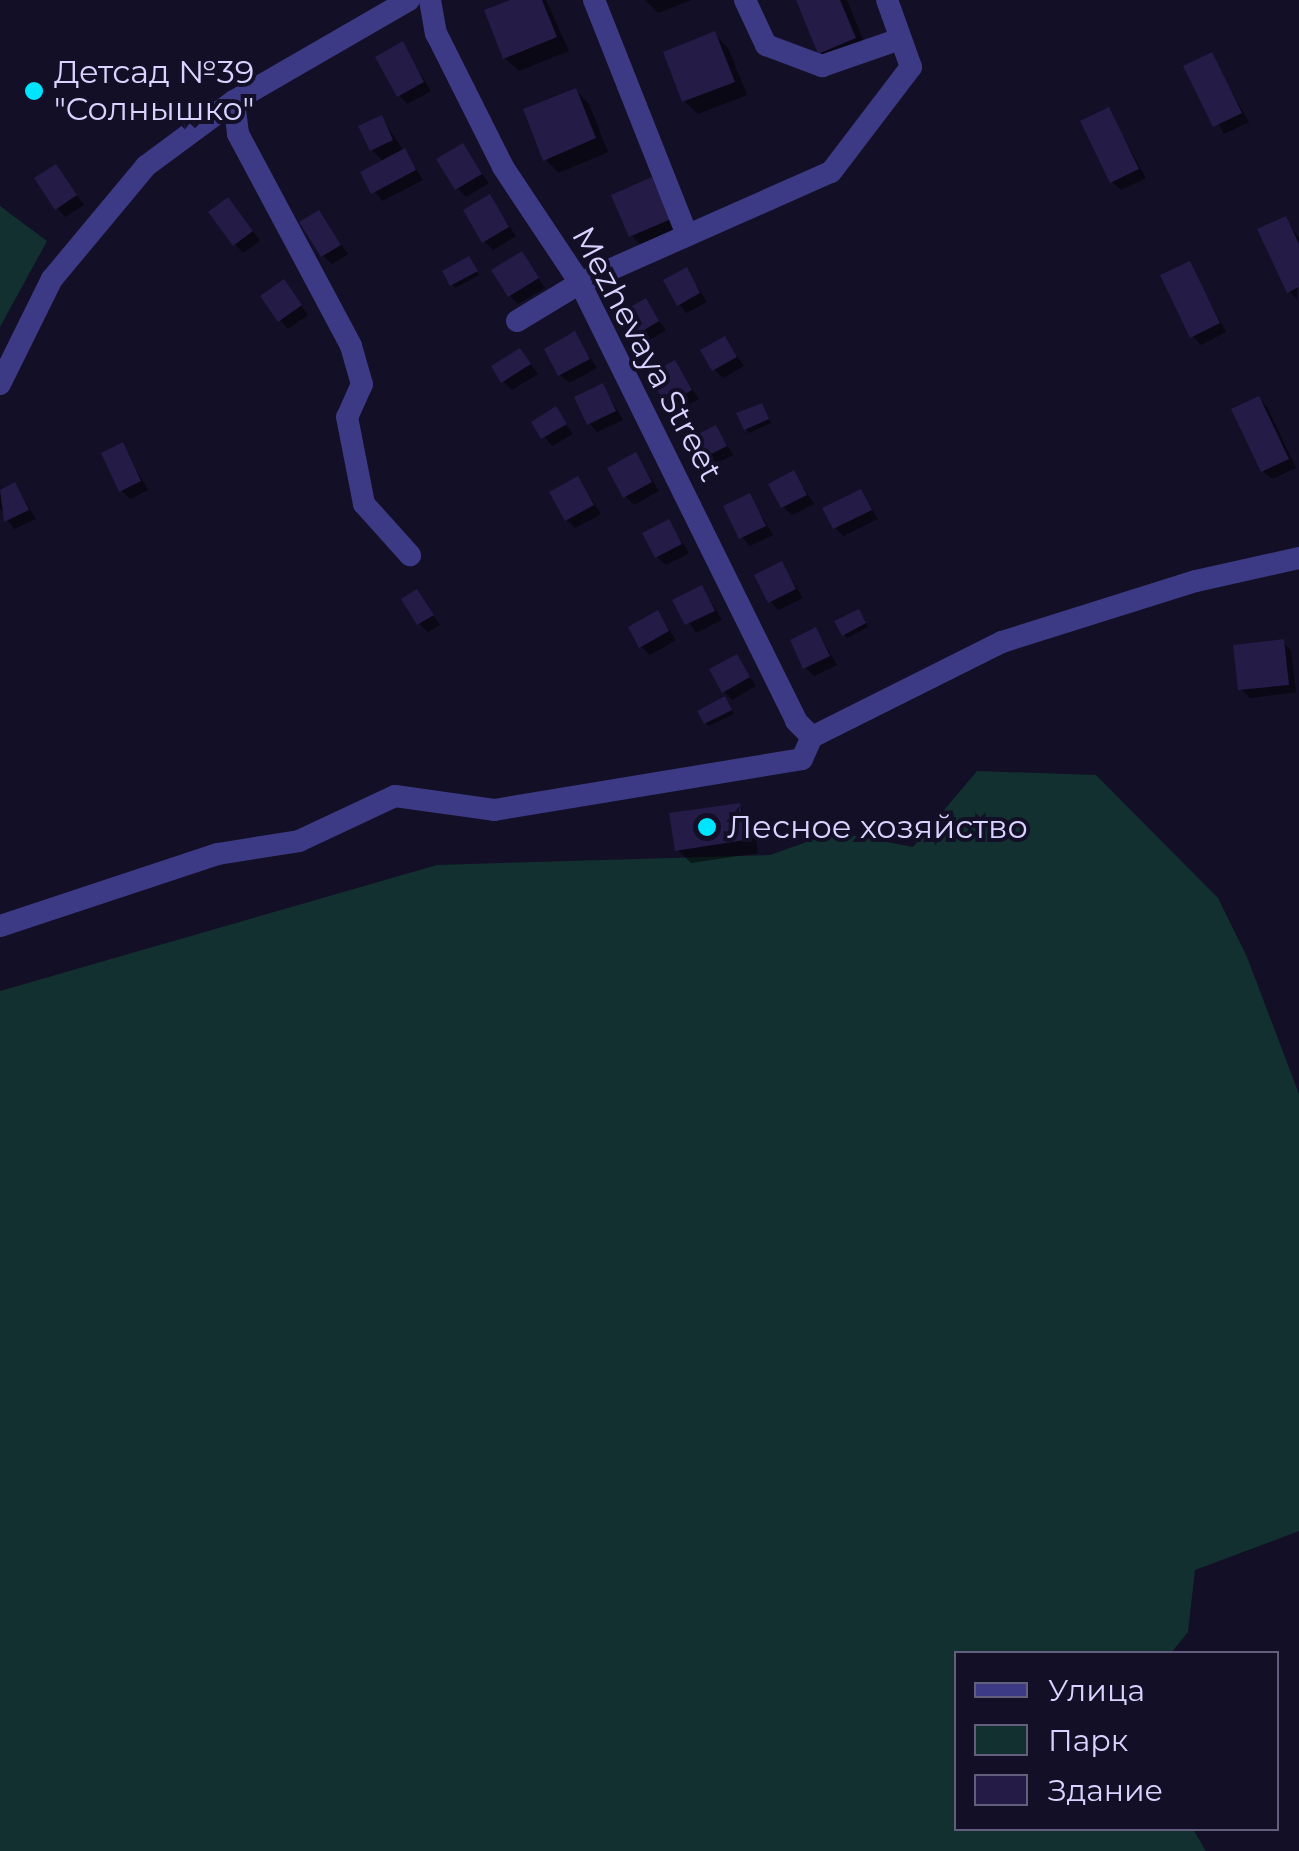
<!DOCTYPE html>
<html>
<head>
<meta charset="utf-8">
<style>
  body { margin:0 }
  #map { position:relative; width:1299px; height:1851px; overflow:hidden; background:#130f26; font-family:Montserrat,sans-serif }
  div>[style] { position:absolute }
  .green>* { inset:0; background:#12302f }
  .shadow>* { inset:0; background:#0007 }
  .building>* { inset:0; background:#241b47 }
  .street>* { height:22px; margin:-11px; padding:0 11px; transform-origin:11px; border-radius:11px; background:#3d3a85 }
  .dots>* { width:28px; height:28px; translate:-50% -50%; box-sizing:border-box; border:5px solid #130f26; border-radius:50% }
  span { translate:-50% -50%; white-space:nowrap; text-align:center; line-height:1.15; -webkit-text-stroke:8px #130f26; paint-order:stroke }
  .poi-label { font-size:32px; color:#d9d4ff }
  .left { translate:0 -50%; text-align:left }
  .street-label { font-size:32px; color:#d9d4ff }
  .legend { position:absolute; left:954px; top:1651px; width:325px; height:180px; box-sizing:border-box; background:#130f26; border:2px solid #625e7d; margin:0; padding:12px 18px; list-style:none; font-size:30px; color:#d9d4ff }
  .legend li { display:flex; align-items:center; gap:20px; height:50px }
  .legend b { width:50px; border:2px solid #625e7d }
</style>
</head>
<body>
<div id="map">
  <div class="green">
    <div style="clip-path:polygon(0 206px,47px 241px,0 327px)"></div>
    <div style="clip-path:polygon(977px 771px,1096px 775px,1218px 898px,1247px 957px,1299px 1094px,1299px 1531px,1195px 1570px,1188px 1632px,1171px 1653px,956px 1654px,956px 1828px,1193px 1829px,1206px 1851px,0 1851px,0 991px,437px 865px,770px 855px,835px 832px,913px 847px)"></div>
  </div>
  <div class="shadow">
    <div style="clip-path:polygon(516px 0,546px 0,569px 51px,519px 71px,505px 58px)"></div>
    <div style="clip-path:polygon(645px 0,692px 0,658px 13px)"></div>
    <div style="clip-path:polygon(799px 0,847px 0,868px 52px,834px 66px,820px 52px)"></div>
    <div style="clip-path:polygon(714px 34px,728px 48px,747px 95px,698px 114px,684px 101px)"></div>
    <div style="clip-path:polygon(402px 44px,431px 91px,407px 104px,399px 95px)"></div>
    <div style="clip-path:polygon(1211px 56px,1249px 122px,1224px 134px,1187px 68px)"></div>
    <div style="clip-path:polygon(575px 90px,589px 104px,608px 152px,559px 173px,545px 159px)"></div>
    <div style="clip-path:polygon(1108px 110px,1146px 178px,1121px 190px,1112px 182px)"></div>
    <div style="clip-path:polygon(382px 118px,423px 180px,382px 201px,363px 173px,384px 162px,372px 150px)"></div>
    <div style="clip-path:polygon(462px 146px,489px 183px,466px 197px,457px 188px)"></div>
    <div style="clip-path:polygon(56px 167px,84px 205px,65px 217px,57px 208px)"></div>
    <div style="clip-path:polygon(652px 179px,677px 228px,640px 244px,631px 235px)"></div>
    <div style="clip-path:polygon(489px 197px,516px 236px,493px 250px,484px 241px)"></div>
    <div style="clip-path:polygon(236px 209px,260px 241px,243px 253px,235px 244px)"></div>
    <div style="clip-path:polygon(318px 213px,348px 254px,332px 264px,323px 256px)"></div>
    <div style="clip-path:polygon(1285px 219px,1299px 238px,1297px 300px,1289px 291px)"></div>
    <div style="clip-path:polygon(521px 254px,545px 288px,518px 304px,510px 296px)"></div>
    <div style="clip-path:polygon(472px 263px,479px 275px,455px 288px,452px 284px)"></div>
    <div style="clip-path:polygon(1189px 264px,1226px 332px,1201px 345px,1193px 336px)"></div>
    <div style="clip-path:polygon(686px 270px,707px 302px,687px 313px,679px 304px)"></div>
    <div style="clip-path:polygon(284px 282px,308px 315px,288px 329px,280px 320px)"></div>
    <div style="clip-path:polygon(645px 301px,666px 330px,646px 342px,638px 333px)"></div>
    <div style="clip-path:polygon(575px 334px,597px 368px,569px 383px,560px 375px)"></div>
    <div style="clip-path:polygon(725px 339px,744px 366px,723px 378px,714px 369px)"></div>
    <div style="clip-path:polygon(520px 351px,538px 374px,512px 390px,503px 381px)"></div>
    <div style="clip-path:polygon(674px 363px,699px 399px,676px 412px,668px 403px)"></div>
    <div style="clip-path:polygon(603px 386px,623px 420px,597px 432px,589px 423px)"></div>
    <div style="clip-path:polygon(1259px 399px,1267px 407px,1296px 468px,1272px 479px,1263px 471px)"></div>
    <div style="clip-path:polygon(761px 406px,771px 423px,749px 433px,746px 429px)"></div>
    <div style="clip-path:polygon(556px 410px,573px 434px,552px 446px,534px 423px)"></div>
    <div style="clip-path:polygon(716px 428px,733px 455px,709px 467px,701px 458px)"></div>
    <div style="clip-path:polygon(122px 445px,148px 490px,130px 499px,121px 490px)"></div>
    <div style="clip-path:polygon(636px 455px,659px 491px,634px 505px,625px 496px)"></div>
    <div style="clip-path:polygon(794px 473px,814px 504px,792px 515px,783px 507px)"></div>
    <div style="clip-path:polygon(578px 479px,601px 514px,575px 528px,567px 520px)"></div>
    <div style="clip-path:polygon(15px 485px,36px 519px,14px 529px,0 508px,0 492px)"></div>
    <div style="clip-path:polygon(861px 492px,878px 519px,843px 536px,835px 527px)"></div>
    <div style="clip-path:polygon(749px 496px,773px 535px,750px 546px,742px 537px)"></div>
    <div style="clip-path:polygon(669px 522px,689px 553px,666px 565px,657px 557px)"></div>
    <div style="clip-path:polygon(782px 564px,803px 598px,778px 610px,770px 601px)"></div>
    <div style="clip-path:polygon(702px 588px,722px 620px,696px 633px,676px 601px)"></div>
    <div style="clip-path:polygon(417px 592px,440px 625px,428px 632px,419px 624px)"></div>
    <div style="clip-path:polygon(658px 613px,676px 640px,650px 655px,641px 646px)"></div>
    <div style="clip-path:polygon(862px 615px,868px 627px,847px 638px,844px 634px)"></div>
    <div style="clip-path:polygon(816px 630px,837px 665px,814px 676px,805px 667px)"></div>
    <div style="clip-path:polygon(1283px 642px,1291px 651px,1296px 692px,1250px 698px,1241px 689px)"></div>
    <div style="clip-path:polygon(736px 657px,756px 686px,732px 700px,724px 691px)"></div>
    <div style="clip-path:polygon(728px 703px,734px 714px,709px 726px,706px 723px)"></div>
    <div style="clip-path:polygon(739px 806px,753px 819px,758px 853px,691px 863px,677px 849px)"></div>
  </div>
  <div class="building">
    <div style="clip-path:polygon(510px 0,542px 0,557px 37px,503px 59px,484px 10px)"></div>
    <div style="clip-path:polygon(796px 0,840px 0,856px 38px,818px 54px)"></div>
    <div style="clip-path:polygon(715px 31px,735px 82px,682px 102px,663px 52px)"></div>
    <div style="clip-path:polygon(403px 41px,424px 82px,397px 97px,375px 57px)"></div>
    <div style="clip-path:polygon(1212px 52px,1242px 113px,1213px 127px,1183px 66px)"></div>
    <div style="clip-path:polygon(576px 88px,596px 138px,543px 161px,523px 109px)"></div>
    <div style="clip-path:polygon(1109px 107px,1139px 169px,1110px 183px,1080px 121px)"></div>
    <div style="clip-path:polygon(382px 115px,393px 140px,370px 151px,358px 126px)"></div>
    <div style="clip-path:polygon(463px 143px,482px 174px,455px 190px,436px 159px)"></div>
    <div style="clip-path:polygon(405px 148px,416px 170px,371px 194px,360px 172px)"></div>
    <div style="clip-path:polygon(56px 164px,77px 195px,55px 210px,34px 178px)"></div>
    <div style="clip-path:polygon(652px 177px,671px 219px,629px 237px,611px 195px)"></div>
    <div style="clip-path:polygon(490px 194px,509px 227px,482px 243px,463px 210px)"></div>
    <div style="clip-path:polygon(228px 197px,253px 231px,233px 246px,208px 212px)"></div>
    <div style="clip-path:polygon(319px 210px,341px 245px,321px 257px,299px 222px)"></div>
    <div style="clip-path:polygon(1286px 216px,1299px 244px,1299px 287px,1287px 293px,1257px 229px)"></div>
    <div style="clip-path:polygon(522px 251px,539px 278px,508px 297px,491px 270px)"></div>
    <div style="clip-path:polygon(469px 256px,478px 271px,450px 286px,442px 271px)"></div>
    <div style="clip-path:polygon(1190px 261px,1220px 323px,1190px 338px,1160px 275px)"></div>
    <div style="clip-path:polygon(687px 267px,700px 293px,677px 306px,663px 280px)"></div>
    <div style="clip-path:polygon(284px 279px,302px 305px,278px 322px,260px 296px)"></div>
    <div style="clip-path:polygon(646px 298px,659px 321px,636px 335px,622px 312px)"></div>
    <div style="clip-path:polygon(575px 331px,590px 359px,558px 376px,544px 349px)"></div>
    <div style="clip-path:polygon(725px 336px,737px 357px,712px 371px,700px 350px)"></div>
    <div style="clip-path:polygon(520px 348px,531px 364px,501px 383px,491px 366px)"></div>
    <div style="clip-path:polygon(675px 360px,692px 390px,666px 405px,648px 374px)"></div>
    <div style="clip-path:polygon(603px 383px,616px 411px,587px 425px,574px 397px)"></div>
    <div style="clip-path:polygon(1259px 396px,1289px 459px,1261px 472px,1231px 409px)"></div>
    <div style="clip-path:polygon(762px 403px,769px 419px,744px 430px,736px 413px)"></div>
    <div style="clip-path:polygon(556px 406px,567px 424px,541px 439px,531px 422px)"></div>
    <div style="clip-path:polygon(716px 425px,727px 446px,699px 460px,688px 439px)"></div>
    <div style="clip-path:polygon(123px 442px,141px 481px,119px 492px,101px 453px)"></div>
    <div style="clip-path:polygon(636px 452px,652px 482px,623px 498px,607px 468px)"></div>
    <div style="clip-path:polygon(794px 470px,807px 495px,781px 508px,768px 484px)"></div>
    <div style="clip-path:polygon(578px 476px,594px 505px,565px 521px,549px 492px)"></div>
    <div style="clip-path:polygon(15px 482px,29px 510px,4px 522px,0 490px)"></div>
    <div style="clip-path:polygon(861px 489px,872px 510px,833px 529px,822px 508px)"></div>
    <div style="clip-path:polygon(750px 493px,766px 526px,739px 539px,723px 506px)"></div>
    <div style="clip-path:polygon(669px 519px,682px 544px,655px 558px,642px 533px)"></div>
    <div style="clip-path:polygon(782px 561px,796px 589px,768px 603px,754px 575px)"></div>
    <div style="clip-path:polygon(702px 585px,715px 611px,685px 625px,672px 600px)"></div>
    <div style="clip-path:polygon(417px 589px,434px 615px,417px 625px,401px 599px)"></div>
    <div style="clip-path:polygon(859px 609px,866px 623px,842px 636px,834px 621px)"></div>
    <div style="clip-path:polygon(658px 610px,669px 631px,639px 648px,628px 627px)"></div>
    <div style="clip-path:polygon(816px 627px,830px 656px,803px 669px,790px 640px)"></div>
    <div style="clip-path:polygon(1284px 639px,1289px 685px,1238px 690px,1233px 645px)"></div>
    <div style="clip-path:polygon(737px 654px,750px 677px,722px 693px,709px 669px)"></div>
    <div style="clip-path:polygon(725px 696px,732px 710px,704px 724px,697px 711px)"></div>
    <div style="clip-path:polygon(740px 803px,745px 840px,675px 851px,669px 813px)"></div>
  </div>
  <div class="street">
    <div style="left:430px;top:0;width:34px;rotate:80deg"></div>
    <div style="left:436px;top:33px;width:150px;rotate:63.4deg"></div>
    <div style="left:503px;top:167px;width:139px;rotate:56.4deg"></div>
    <div style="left:580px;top:283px;width:488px;rotate:63.7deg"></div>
    <div style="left:796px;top:721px;width:23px;rotate:45deg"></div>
    <div style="left:594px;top:0;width:253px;rotate:68.4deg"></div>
    <div style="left:745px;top:0;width:50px;rotate:65deg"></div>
    <div style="left:766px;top:45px;width:60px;rotate:20.6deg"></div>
    <div style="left:822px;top:66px;width:83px;rotate:-19.1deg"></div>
    <div style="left:234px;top:101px;width:33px;rotate:83deg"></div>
    <div style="left:238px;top:134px;width:240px;rotate:61.9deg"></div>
    <div style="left:351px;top:346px;width:40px;rotate:74deg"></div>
    <div style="left:362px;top:384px;width:36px;rotate:114deg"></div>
    <div style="left:347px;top:417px;width:89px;rotate:78.9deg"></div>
    <div style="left:364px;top:504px;width:69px;rotate:48deg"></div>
    <div style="left:517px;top:321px;width:74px;rotate:-31.1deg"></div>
    <div style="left:580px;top:283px;width:274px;rotate:-23.9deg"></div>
    <div style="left:831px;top:172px;width:132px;rotate:-52.7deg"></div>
    <div style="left:911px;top:67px;width:71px;rotate:-109.7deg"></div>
    <div style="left:0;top:384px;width:117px;rotate:-63.7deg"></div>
    <div style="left:52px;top:279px;width:147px;rotate:-50.2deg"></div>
    <div style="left:146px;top:166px;width:109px;rotate:-36.5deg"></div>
    <div style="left:234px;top:101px;width:202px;rotate:-30deg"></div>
    <div style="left:0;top:926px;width:230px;rotate:-18.3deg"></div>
    <div style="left:218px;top:854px;width:82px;rotate:-9.1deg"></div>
    <div style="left:299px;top:841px;width:106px;rotate:-25.1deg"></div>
    <div style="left:395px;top:796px;width:100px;rotate:8deg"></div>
    <div style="left:494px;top:810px;width:312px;rotate:-9.4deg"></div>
    <div style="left:802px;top:759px;width:24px;rotate:-66deg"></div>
    <div style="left:812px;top:737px;width:212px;rotate:-26.6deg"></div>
    <div style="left:1002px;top:642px;width:203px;rotate:-17.5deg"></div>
    <div style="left:1196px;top:581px;width:106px;rotate:-12.6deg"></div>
  </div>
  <div class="dots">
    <div style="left:34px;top:91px;background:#00e5ff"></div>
    <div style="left:707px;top:827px;background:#00e5ff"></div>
  </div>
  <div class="poi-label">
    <span class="left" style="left:54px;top:91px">Детсад №39<br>"Солнышко"</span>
    <span class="left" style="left:727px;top:827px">Лесное хозяйство</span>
  </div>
  <div class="street-label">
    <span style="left:647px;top:354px;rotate:62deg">Mezhevaya Street</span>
  </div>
  <ul class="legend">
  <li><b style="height:12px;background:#3d3a85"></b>Улица</li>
  <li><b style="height:28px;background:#12302f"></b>Парк</li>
  <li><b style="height:28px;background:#241b47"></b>Здание</li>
  </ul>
</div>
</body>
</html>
